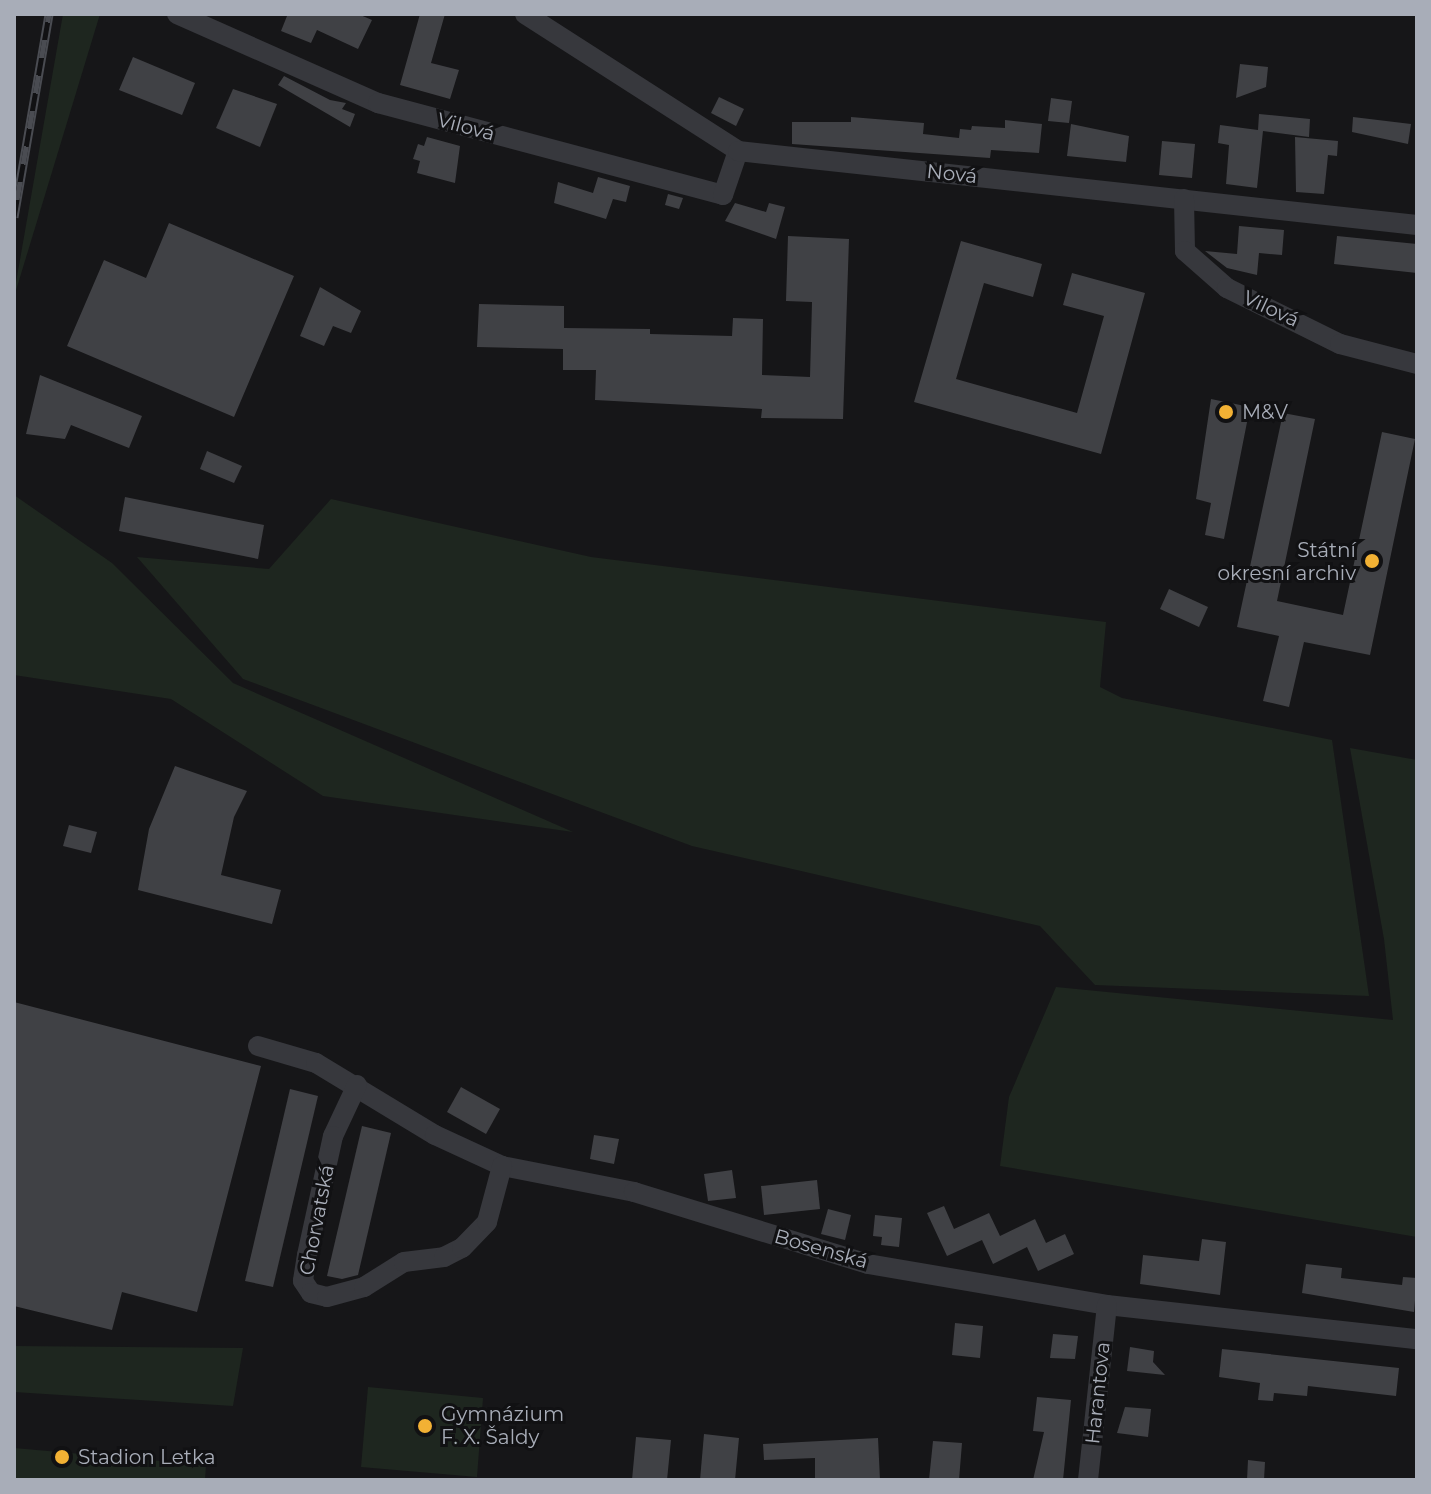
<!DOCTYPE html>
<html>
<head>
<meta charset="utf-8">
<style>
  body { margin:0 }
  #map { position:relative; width:1431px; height:1494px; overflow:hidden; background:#161618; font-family:Montserrat,sans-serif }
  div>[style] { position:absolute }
  .green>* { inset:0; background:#1e261f }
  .building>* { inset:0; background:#404145 }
  .street>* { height:20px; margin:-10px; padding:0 10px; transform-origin:10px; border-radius:10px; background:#37383d }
  .rail>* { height:9px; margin-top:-4.5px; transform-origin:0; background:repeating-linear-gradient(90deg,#111113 0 18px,#4a4c52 0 36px); box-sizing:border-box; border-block:2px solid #4a4c52 }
  .dots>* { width:22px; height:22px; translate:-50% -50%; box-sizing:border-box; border:4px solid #111113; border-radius:50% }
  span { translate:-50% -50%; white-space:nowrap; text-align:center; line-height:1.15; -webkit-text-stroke:6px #111113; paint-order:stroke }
  .street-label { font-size:20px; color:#a8adb8 }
  .poi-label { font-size:20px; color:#a8adb8 }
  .left { translate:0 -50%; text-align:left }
  .right { translate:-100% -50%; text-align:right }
  .frame { position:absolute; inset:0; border:16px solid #a8adb8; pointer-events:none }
</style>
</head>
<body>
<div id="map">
  <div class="green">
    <div style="clip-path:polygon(63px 14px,100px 14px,14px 297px,14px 294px)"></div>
    <div style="clip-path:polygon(14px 495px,112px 563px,233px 683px,573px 832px,323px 796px,171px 699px,14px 675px)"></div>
    <div style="clip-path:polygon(331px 499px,591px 557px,1106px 622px,1100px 687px,1122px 698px,1332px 740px,1369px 996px,1095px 985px,1040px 926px,692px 846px,243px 679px,137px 557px,269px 569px)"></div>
    <div style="clip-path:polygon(1350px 748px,1417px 760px,1417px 1237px,1000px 1166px,1009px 1097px,1056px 987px,1393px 1020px,1384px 939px)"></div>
    <div style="clip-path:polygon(14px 1346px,243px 1348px,233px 1406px,14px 1392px)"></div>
    <div style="clip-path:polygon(368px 1387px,483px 1398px,477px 1477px,361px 1467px)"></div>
    <div style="clip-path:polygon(14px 1448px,206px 1465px,205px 1480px,14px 1480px)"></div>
  </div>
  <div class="building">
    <div style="clip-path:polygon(282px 14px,358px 14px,372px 20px,358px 49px,317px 30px,311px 43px,281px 31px,287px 16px)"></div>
    <div style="clip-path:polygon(420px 14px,445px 14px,431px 63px,459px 70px,450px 99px,400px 85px)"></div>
    <div style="clip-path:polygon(133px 57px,195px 83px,182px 115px,119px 90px)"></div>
    <div style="clip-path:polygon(1240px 64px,1268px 67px,1266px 87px,1236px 98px)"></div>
    <div style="clip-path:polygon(284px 76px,330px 100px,346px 103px,342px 109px,355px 114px,350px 127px,278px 85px)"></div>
    <div style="clip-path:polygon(233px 89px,277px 104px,260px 147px,216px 128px)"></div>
    <div style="clip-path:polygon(719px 97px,744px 109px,736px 126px,711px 113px)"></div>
    <div style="clip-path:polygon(1051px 98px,1072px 101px,1069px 123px,1048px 121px)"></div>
    <div style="clip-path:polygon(1259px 114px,1310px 119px,1309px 137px,1263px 131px,1257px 188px,1226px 184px,1229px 145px,1218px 143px,1220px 125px,1258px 130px)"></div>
    <div style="clip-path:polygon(851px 117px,924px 123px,923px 134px,959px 138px,960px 129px,971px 130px,972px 126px,1005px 128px,1005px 120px,1042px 124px,1039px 153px,991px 150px,990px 158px,792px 144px,792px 122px,851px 122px)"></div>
    <div style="clip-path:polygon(1353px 117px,1411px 124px,1408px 144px,1352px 132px)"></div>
    <div style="clip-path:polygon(1071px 124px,1129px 136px,1126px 162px,1067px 156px)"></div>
    <div style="clip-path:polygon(427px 137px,460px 146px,455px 183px,417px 173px,420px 161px,413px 159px,418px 144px,424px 146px)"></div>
    <div style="clip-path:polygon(1295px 137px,1338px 141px,1337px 156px,1328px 155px,1324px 194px,1296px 192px)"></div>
    <div style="clip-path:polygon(1162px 141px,1195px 144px,1192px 178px,1159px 175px)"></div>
    <div style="clip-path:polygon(598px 177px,630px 186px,626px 202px,613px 199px,606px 219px,554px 203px,558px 182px,593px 193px)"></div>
    <div style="clip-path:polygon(668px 194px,683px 198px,679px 209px,665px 205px)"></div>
    <div style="clip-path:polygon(735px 203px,766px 212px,769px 203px,785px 207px,776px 239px,725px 221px)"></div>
    <div style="clip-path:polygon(169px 223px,294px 276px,234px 417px,67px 346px,104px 260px,146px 278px)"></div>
    <div style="clip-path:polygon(1239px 226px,1284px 230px,1282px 255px,1259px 253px,1257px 275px,1227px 268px,1205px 251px,1237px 254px)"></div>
    <div style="clip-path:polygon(788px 236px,849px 239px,843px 419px,761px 418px,762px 409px,595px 400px,596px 370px,563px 370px,563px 349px,477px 347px,479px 304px,564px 306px,564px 328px,650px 329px,650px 334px,732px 336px,733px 318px,763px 319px,762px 375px,810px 377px,812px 302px,786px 301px)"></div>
    <div style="clip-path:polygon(1337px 236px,1417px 244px,1417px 273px,1334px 264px)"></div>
    <div style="clip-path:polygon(961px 241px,1042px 264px,1033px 297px,984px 283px,956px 379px,1077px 413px,1104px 316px,1063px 305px,1072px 273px,1145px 293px,1101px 454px,914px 402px)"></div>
    <div style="clip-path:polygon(320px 287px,361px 311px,351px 333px,333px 326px,324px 346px,300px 336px)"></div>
    <div style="clip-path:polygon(40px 375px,142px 416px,129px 448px,71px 425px,65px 439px,26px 434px)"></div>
    <div style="clip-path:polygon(1211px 399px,1250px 407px,1224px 539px,1205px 535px,1211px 503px,1196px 499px)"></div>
    <div style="clip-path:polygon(1283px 413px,1315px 419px,1277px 601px,1343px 615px,1382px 432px,1415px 439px,1370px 655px,1304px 642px,1289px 707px,1263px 701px,1279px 636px,1237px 627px)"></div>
    <div style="clip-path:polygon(207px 451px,242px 466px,234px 483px,200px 469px)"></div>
    <div style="clip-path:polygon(125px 497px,264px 525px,258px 559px,119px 531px)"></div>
    <div style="clip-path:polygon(1169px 589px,1208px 607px,1199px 627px,1160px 609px)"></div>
    <div style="clip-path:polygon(175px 766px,247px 791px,234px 817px,221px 875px,281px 890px,272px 924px,138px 890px,149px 829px)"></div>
    <div style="clip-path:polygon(69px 825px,97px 832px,91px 853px,63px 846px)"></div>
    <div style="clip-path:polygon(14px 1002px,261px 1066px,197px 1312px,122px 1292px,112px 1330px,14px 1306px)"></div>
    <div style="clip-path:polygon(461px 1087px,500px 1109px,486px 1134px,447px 1112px)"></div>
    <div style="clip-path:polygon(290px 1089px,318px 1096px,273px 1287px,245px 1281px)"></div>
    <div style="clip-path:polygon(362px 1126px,391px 1133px,358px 1275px,342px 1279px,327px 1276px)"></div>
    <div style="clip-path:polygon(594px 1135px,619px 1139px,614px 1164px,590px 1159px)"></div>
    <div style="clip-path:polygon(732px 1170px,736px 1198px,708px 1201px,704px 1174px)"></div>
    <div style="clip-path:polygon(817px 1180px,820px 1209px,764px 1215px,761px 1186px)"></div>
    <div style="clip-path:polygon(944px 1206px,954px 1229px,989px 1213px,1000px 1236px,1035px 1219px,1046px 1243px,1065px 1234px,1074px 1254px,1038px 1271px,1027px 1247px,993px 1264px,982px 1240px,947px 1256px,927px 1213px)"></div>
    <div style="clip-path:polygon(828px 1209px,851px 1215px,845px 1240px,821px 1234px)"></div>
    <div style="clip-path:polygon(875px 1215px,902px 1218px,899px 1247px,881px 1245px,882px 1237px,873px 1236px)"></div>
    <div style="clip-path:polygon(1202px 1239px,1226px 1242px,1220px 1295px,1140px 1284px,1143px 1255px,1199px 1261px)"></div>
    <div style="clip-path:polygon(1306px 1264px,1342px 1268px,1341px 1278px,1402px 1285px,1403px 1277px,1417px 1278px,1414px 1312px,1302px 1293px)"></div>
    <div style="clip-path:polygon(955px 1323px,983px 1326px,980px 1358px,952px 1355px)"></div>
    <div style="clip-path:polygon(1053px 1334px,1078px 1336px,1075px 1359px,1050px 1358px)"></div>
    <div style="clip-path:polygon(1130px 1347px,1154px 1351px,1153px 1362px,1165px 1375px,1127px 1371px)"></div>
    <div style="clip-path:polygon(1222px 1349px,1399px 1368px,1396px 1396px,1308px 1386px,1307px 1396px,1274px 1393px,1273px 1401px,1258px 1400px,1260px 1383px,1219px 1377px)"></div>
    <div style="clip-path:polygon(1037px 1397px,1071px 1400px,1063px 1480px,1033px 1480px,1044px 1432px,1033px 1431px)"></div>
    <div style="clip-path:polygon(1125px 1407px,1151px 1409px,1148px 1437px,1117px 1433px)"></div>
    <div style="clip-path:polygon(704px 1434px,739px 1438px,735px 1480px,700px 1480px)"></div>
    <div style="clip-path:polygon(636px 1437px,671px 1440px,667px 1480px,632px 1480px)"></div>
    <div style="clip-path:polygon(878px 1438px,880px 1480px,815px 1480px,815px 1458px,764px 1460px,763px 1444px)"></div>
    <div style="clip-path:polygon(933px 1441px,962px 1443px,959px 1480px,929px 1480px)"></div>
    <div style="clip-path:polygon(1248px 1460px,1265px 1462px,1264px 1480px,1247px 1480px)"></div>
  </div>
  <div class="street">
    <div style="left:177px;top:14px;width:220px;rotate:23.9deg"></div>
    <div style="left:378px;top:103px;width:357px;rotate:14.9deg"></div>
    <div style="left:723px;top:195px;width:46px;rotate:-71.2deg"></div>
    <div style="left:525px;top:14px;width:253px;rotate:32.7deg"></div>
    <div style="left:738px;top:151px;width:683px;rotate:6.22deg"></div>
    <div style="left:1184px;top:199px;width:52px;rotate:88.9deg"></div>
    <div style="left:1185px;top:251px;width:56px;rotate:41.4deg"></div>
    <div style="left:1227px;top:288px;width:126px;rotate:26.4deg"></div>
    <div style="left:1340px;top:344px;width:80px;rotate:14.6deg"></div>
    <div style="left:258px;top:1046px;width:60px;rotate:16.3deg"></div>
    <div style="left:316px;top:1063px;width:139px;rotate:31.2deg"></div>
    <div style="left:435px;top:1135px;width:74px;rotate:24.8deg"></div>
    <div style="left:502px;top:1166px;width:135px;rotate:11.1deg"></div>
    <div style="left:634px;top:1192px;width:245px;rotate:17.1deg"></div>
    <div style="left:868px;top:1264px;width:242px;rotate:9.7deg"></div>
    <div style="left:1107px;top:1305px;width:312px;rotate:6.3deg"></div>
    <div style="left:357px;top:1085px;width:56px;rotate:115.2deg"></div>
    <div style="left:333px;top:1136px;width:122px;rotate:102.3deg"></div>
    <div style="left:307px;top:1255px;width:26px;rotate:99deg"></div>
    <div style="left:303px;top:1281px;width:14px;rotate:56deg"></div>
    <div style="left:311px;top:1293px;width:16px;rotate:14deg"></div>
    <div style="left:327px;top:1297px;width:38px;rotate:-15deg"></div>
    <div style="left:364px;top:1287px;width:47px;rotate:-32deg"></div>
    <div style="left:404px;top:1262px;width:40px;rotate:-7.1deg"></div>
    <div style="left:444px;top:1257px;width:20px;rotate:-27deg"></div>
    <div style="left:462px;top:1248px;width:36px;rotate:-46deg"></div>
    <div style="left:487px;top:1222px;width:58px;rotate:-75deg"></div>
    <div style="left:1088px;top:1480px;width:176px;rotate:-83.8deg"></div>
  </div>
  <div class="rail">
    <div style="left:14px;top:217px;width:206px;rotate:-80.2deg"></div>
  </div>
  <div class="dots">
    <div style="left:1226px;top:412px;background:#f2b134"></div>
    <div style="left:1372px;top:561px;background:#f2b134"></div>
    <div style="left:425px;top:1426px;background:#f2b134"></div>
    <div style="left:62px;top:1457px;background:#f2b134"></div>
  </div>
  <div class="street-label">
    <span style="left:466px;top:127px;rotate:15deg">Vilová</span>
    <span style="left:952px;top:174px;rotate:6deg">Nová</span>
    <span style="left:1271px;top:309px;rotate:25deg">Vilová</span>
    <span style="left:317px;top:1220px;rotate:-79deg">Chorvatská</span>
    <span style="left:821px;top:1249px;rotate:16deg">Bosenská</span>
    <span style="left:1098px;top:1393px;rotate:-84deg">Harantova</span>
  </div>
  <div class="poi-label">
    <span class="left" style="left:1242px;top:412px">M&amp;V</span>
    <span class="right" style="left:1356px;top:562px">Státní<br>okresní archiv</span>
    <span class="left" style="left:441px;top:1426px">Gymnázium<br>F. X. Šaldy</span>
    <span class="left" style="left:78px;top:1457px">Stadion Letka</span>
  </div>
  <div class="frame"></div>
</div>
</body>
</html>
